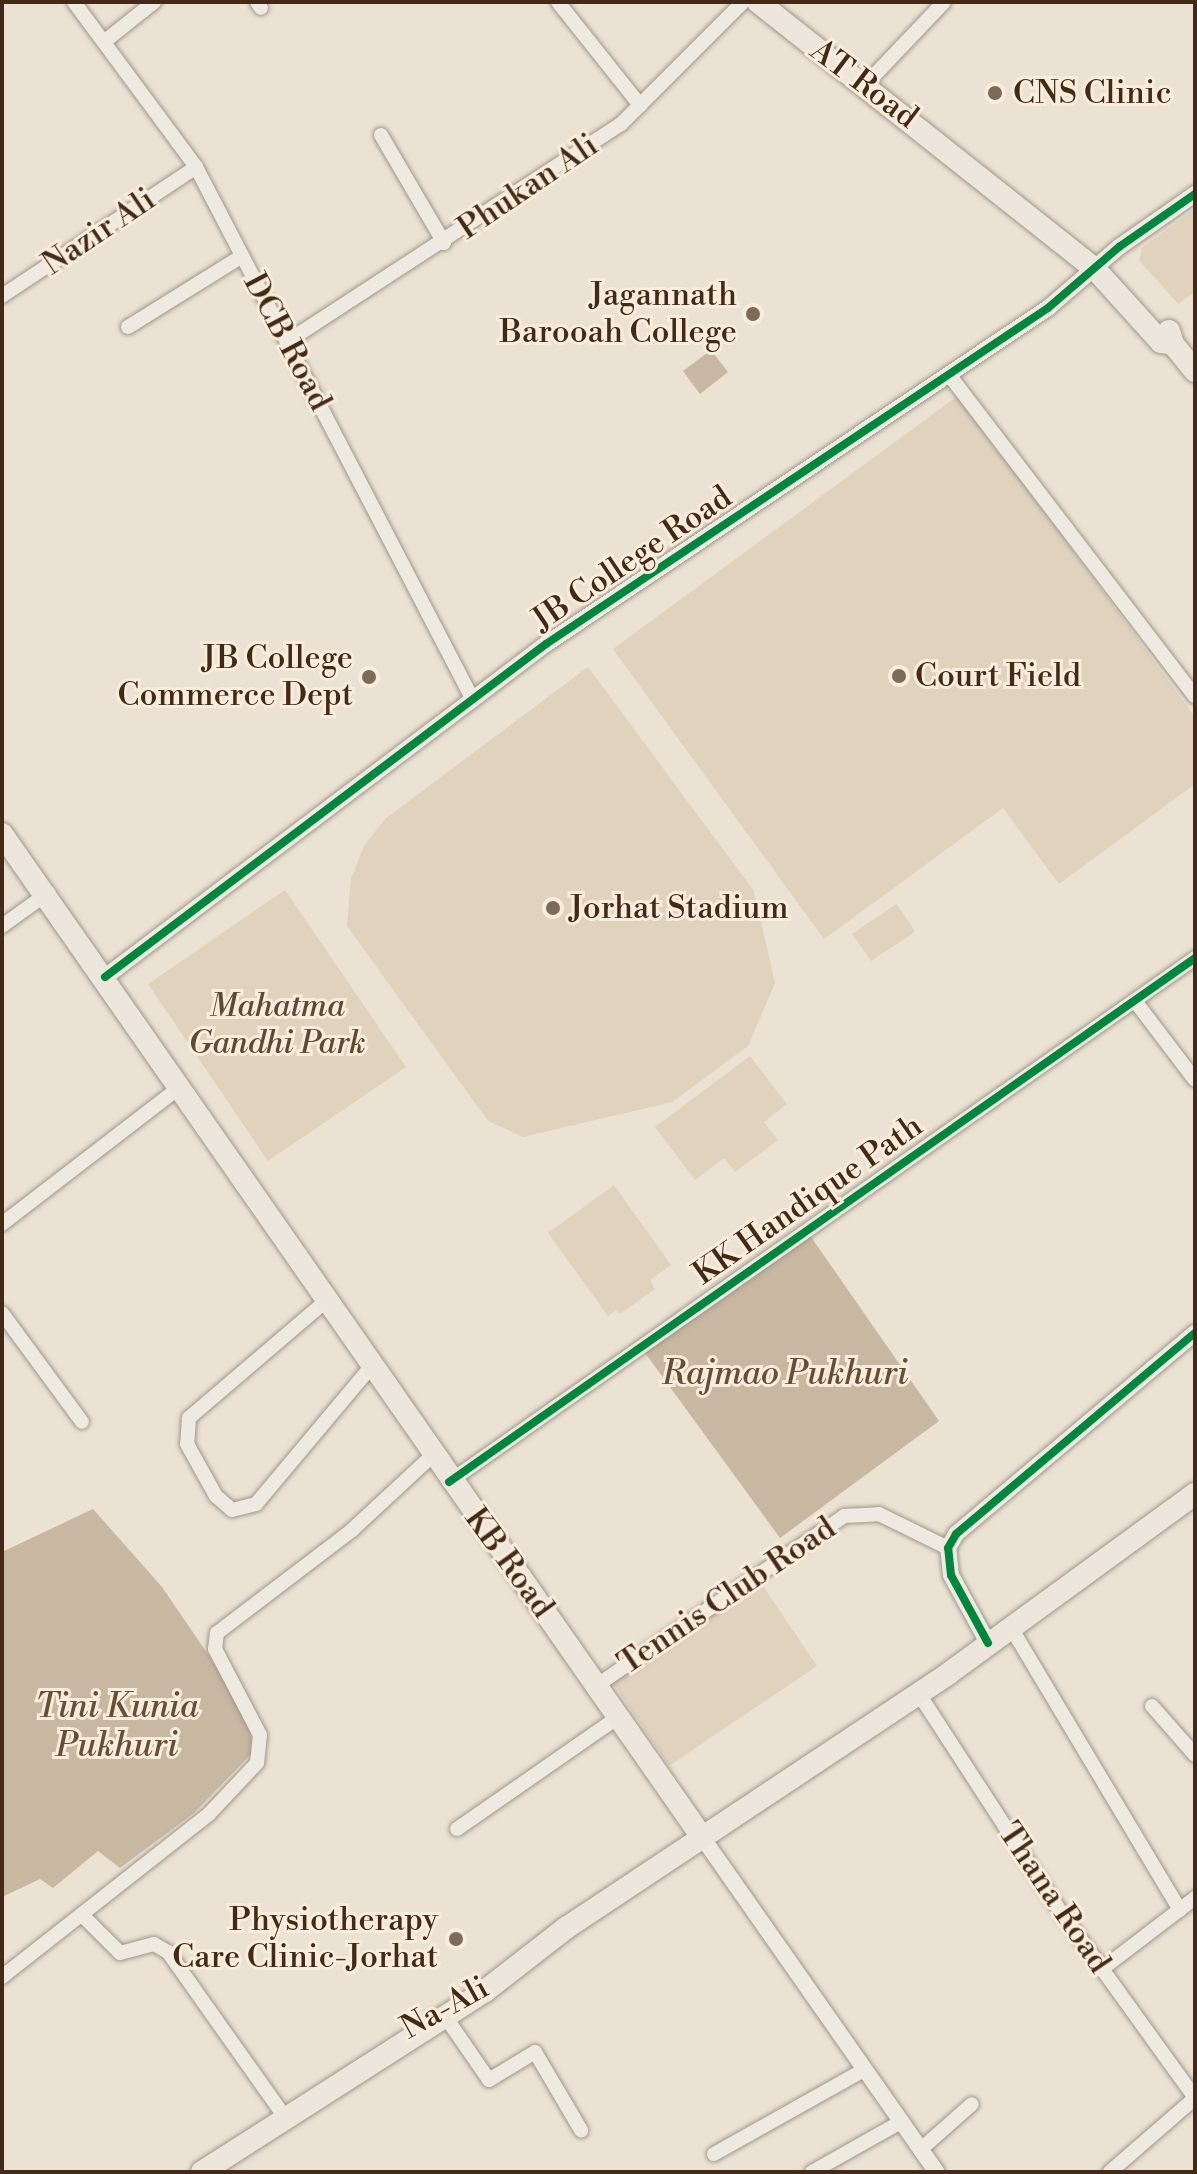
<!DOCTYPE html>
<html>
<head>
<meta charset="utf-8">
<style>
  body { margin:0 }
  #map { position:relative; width:1197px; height:2174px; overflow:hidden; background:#ebe2d3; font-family:"Libre Bodoni",serif }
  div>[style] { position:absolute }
  .green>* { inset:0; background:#e0d2bd }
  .water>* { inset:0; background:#c8b7a1 }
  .roads { filter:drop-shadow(0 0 2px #9f978c) drop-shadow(0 0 2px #9f978c) }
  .minor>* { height:14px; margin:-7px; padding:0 7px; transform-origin:7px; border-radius:7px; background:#eeeae2 }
  .tertiary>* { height:16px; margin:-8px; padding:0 8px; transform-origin:8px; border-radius:8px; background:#eeeae2 }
  .primary>* { height:22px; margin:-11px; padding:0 11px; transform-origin:11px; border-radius:11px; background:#ece6dd }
  .trunk>* { height:22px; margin:-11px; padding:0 11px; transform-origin:11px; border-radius:11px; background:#ece6dd }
  .cycleway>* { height:8px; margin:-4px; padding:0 4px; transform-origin:4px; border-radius:4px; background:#00873e }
  .dots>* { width:22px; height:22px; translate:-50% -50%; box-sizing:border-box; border:4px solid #f8eddc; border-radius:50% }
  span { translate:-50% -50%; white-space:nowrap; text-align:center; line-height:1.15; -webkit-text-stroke:6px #f8eddc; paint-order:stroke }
  .street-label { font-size:32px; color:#442916 }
  .poi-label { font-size:32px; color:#442916 }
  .left { translate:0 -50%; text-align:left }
  .right { translate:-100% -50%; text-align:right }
  .park-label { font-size:32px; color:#614834; font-style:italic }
  .water-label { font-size:34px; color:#674e39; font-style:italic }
  .frame { position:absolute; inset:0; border:4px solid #442916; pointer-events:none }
</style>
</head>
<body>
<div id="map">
  <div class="green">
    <div style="clip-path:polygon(1195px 209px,1195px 292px,1178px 304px,1139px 260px,1142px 248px)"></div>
    <div style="clip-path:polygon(959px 395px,1195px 717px,1195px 784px,1059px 884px,1003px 808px,824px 939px,613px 649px)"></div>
    <div style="clip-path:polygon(588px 667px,754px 891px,775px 983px,748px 1046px,672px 1102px,523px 1137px,488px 1121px,347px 926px,351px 878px,364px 846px,385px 819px)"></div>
    <div style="clip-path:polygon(285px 890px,406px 1067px,268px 1161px,148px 984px)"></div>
    <div style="clip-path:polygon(897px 904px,915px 932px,871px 961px,852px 934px)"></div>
    <div style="clip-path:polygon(750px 1056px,787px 1104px,764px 1122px,778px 1140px,735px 1172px,724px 1158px,695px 1180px,655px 1127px)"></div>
    <div style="clip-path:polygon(614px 1185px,671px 1265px,650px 1280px,655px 1289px,620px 1314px,616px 1310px,608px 1316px,548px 1233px)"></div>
    <div style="clip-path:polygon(759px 1580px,817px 1666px,669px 1766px,611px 1680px)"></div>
  </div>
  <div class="water">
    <div style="clip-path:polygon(711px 350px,728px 372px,700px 394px,683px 371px)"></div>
    <div style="clip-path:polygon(809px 1234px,939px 1421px,780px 1538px,643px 1350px)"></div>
    <div style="clip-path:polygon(93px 1509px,162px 1587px,244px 1707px,254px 1751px,194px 1813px,120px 1868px,98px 1851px,53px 1888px,40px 1879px,2px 1897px,2px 1552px)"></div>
  </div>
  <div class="roads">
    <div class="minor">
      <div style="left:74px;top:2px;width:205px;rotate:53.5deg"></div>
      <div style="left:196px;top:167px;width:601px;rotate:62.54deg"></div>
      <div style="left:257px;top:2px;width:7px;rotate:56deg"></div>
      <div style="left:558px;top:2px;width:132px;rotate:51.5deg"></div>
      <div style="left:105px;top:41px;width:63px;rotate:-38.5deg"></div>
      <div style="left:866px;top:84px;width:113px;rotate:-46.4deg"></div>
      <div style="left:381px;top:135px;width:125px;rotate:59.7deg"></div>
      <div style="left:2px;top:296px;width:233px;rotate:-33.6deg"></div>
      <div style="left:128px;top:327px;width:134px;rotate:-31.9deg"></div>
      <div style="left:288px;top:341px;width:397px;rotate:-33.1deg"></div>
      <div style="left:621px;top:124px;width:173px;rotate:-45deg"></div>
      <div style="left:950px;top:376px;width:403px;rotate:52.6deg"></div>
      <div style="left:2px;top:926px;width:57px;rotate:-35.7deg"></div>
      <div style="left:1135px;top:1001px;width:99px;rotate:52.8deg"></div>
      <div style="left:2px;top:1224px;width:225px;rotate:-37.6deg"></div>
      <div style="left:327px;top:1300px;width:182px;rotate:139.5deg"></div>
      <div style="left:189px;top:1418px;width:26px;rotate:94deg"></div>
      <div style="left:187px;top:1444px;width:60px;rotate:60.9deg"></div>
      <div style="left:216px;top:1496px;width:21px;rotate:41deg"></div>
      <div style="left:232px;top:1510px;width:25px;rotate:-14deg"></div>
      <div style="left:256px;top:1504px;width:180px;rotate:-50deg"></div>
      <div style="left:2px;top:1313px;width:135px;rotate:53.7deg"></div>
      <div style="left:449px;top:1482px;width:912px;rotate:-35.08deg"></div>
      <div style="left:1010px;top:1626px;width:331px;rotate:59.1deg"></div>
      <div style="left:596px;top:1686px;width:301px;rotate:-34.4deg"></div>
      <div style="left:844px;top:1516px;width:35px;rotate:-3deg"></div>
      <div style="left:879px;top:1514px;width:77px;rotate:26.2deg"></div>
      <div style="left:919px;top:1694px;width:252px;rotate:57deg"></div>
      <div style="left:1056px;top:1905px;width:238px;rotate:54.2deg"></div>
      <div style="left:1195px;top:2098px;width:113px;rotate:139deg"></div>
      <div style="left:1152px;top:1706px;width:65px;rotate:48.7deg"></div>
      <div style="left:457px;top:1829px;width:196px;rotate:-34.8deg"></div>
      <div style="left:84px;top:1917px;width:51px;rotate:45deg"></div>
      <div style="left:120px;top:1953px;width:35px;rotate:-15deg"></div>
      <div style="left:154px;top:1944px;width:16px;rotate:30deg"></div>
      <div style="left:168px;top:1952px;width:192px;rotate:54.7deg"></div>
      <div style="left:1102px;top:1969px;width:117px;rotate:-37.4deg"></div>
      <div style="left:2px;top:1977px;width:263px;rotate:-38.2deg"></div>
      <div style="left:209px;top:1814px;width:70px;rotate:-46.7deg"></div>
      <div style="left:257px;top:1763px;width:28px;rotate:-84deg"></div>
      <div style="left:260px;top:1735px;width:97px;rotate:-117.6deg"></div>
      <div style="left:215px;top:1649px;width:16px;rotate:-83deg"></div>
      <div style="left:217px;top:1633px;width:170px;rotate:-37.3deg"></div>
      <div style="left:352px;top:1530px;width:109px;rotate:-42.8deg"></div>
      <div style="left:449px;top:2022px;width:70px;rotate:55.4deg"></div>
      <div style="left:489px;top:2080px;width:54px;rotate:-31.3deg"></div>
      <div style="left:535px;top:2052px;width:91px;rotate:59.5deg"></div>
      <div style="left:920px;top:2150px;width:69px;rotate:-41.5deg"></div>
      <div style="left:714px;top:2154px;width:170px;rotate:-29.3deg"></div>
      <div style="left:812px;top:2172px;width:100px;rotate:-29.4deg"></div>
    </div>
    <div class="tertiary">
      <div style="left:105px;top:977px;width:553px;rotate:-37.06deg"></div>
      <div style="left:546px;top:644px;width:604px;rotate:-33.8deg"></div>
      <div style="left:1048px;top:308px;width:94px;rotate:-40.7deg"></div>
      <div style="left:1119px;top:247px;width:93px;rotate:-34.9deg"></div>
      <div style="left:988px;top:1643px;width:77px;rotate:-118.6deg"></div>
      <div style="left:951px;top:1575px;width:27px;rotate:-96deg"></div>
      <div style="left:948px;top:1548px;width:16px;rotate:-60deg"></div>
      <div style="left:956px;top:1534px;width:312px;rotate:-40.1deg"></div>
      <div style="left:702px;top:1837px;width:409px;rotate:55deg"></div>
    </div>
    <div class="primary">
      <div style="left:2px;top:834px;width:1223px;rotate:55.09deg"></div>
      <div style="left:202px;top:2172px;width:336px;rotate:-32.6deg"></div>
      <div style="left:485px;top:1991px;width:103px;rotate:-37.9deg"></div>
      <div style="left:566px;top:1928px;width:459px;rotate:-33.6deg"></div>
      <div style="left:948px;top:1674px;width:306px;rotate:-36.1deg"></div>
    </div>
    <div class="trunk">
      <div style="left:758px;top:2px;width:430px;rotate:38.4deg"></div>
      <div style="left:1095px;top:269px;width:98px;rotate:47.9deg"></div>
      <div style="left:1161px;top:342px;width:12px;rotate:9deg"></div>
      <div style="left:1169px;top:331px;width:14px;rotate:73deg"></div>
      <div style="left:1173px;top:344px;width:35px;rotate:51deg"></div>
    </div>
  </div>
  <div class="cycleway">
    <div style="left:105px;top:977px;width:553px;rotate:-37.06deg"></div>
    <div style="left:546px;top:644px;width:604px;rotate:-33.8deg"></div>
    <div style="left:1048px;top:308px;width:94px;rotate:-40.7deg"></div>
    <div style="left:1119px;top:247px;width:93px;rotate:-34.9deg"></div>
    <div style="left:449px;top:1482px;width:912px;rotate:-35.08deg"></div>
    <div style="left:988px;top:1643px;width:77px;rotate:-118.6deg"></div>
    <div style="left:951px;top:1575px;width:27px;rotate:-96deg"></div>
    <div style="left:948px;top:1548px;width:16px;rotate:-60deg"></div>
    <div style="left:956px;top:1534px;width:312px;rotate:-40.1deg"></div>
  </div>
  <div class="dots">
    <div style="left:995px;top:93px;background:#7e6a58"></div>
    <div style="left:753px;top:314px;background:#7e6a58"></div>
    <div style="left:899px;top:676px;background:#7e6a58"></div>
    <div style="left:369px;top:677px;background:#7e6a58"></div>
    <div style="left:553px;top:908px;background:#7e6a58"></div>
    <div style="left:456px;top:1939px;background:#7e6a58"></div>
  </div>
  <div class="street-label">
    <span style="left:864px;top:84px;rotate:37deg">AT Road</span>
    <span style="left:528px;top:187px;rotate:-34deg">Phukan Ali</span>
    <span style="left:99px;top:232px;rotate:-34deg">Nazir Ali</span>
    <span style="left:287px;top:342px;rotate:62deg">DCB Road</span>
    <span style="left:632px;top:559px;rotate:-34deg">JB College Road</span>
    <span style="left:808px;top:1200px;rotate:-35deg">KK Handique Path</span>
    <span style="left:509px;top:1563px;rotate:54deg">KB Road</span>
    <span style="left:727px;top:1596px;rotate:-34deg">Tennis Club Road</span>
    <span style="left:1054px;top:1898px;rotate:56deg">Thana Road</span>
    <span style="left:445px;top:2008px;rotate:-29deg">Na-Ali</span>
  </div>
  <div class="poi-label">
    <span class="left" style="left:1013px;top:93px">CNS Clinic</span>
    <span class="right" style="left:737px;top:314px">Jagannath<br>Barooah College</span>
    <span class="right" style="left:353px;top:677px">JB College<br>Commerce Dept</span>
    <span class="left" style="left:915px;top:676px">Court Field</span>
    <span class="left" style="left:569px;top:908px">Jorhat Stadium</span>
    <span class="right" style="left:438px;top:1939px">Physiotherapy<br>Care Clinic-Jorhat</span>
  </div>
  <div class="park-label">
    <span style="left:277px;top:1025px">Mahatma<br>Gandhi Park</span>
  </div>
  <div class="water-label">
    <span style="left:785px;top:1375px">Rajmao Pukhuri</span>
    <span style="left:117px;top:1727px">Tini Kunia<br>Pukhuri</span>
  </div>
  <div class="frame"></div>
</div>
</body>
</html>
